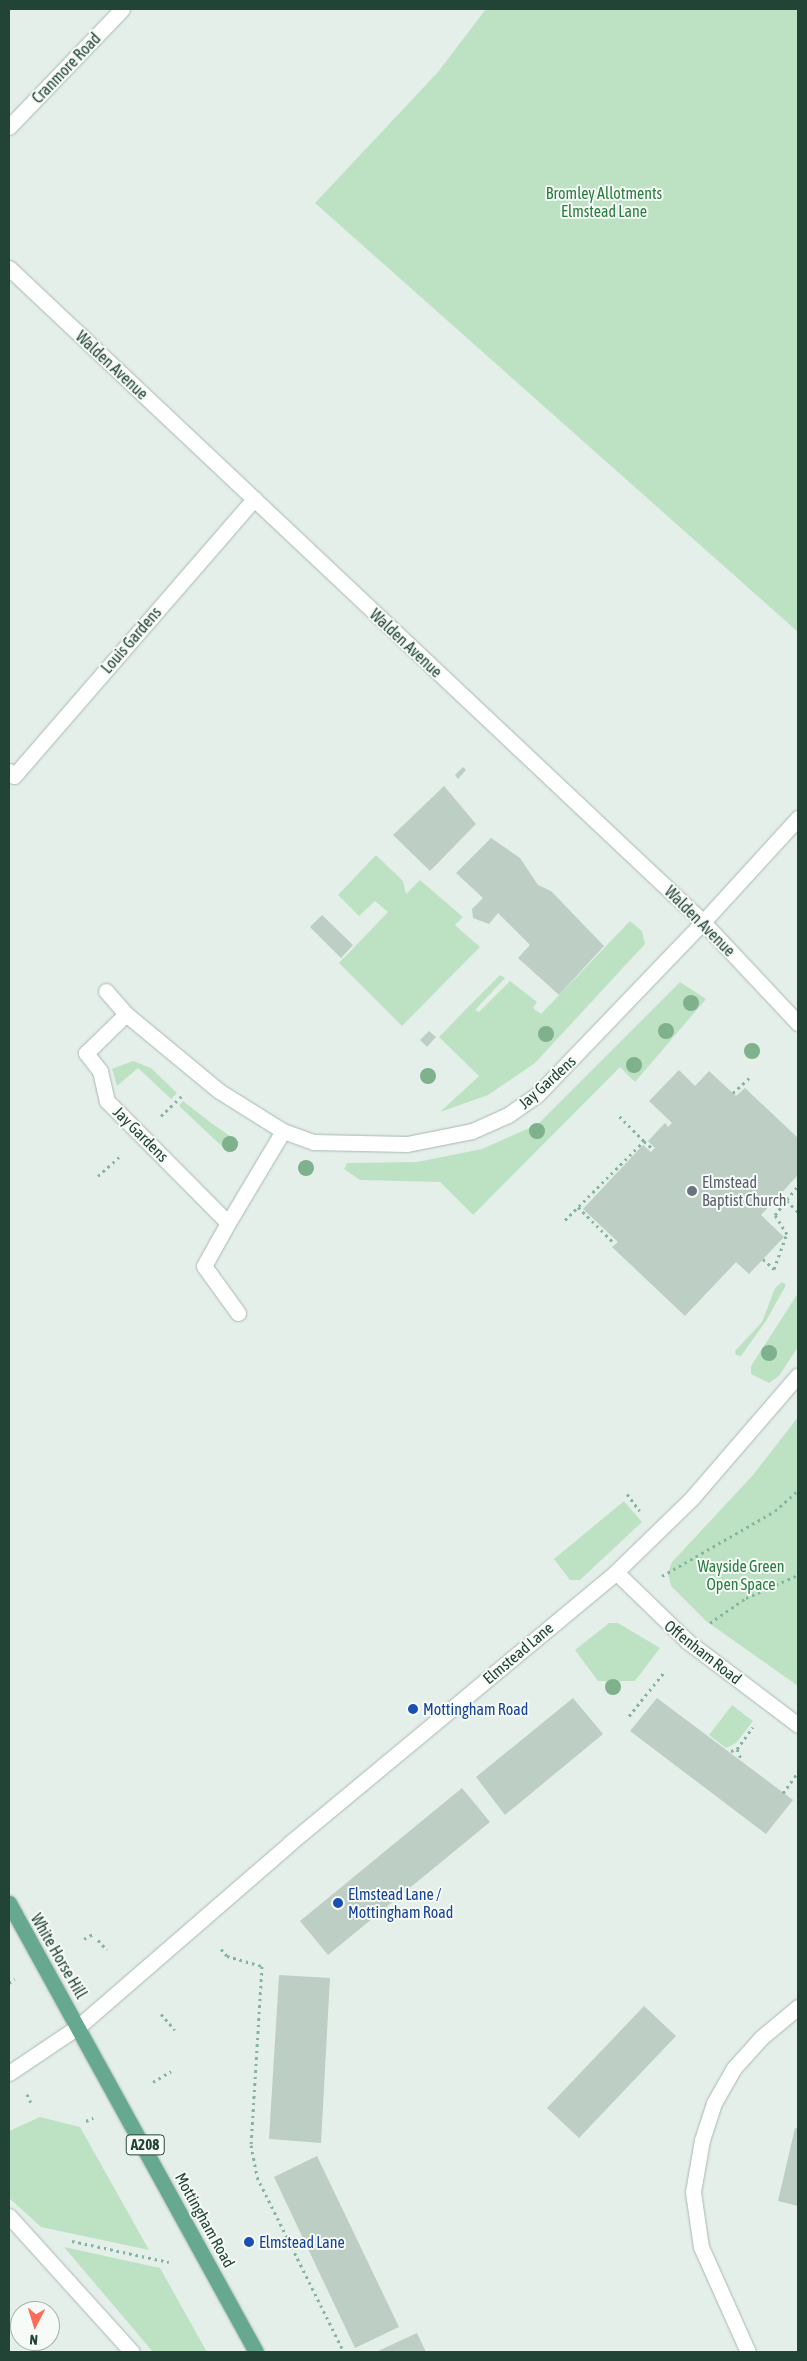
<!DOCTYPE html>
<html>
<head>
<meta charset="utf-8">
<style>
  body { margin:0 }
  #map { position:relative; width:807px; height:2361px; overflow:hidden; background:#e5efea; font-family:"Asap Condensed",sans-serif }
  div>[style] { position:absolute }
  .green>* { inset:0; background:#bde2c3 }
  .building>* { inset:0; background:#bdcec5 }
  .path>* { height:3px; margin-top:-1.5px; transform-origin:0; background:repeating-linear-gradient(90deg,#83b5a0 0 2.5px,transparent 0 6.5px) }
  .roads { filter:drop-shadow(0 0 1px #a7b8b1) drop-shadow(0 0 1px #a7b8b1) }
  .lane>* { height:15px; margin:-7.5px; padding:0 7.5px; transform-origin:7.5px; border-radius:7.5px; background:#fff }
  .street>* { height:15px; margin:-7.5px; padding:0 7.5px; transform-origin:7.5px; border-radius:7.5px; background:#fff }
  .secondary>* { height:15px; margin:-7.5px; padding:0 7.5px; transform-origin:7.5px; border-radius:7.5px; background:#fff }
  .primary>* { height:15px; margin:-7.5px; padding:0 7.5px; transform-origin:7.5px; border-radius:7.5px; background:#67a890 }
  .trees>* { width:16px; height:16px; margin:-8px; border-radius:50%; background:#7eb18c }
  .dots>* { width:14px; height:14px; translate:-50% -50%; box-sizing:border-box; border:2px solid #f7fbf8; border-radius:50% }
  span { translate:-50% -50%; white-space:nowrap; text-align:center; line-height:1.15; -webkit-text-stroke:4px #f7fbf8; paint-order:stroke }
  .shield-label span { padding:1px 4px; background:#f7fbf8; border:1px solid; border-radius:4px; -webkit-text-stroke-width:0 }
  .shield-label { font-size:15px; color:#224437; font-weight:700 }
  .street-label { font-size:16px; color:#224437 }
  .park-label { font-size:16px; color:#297e40 }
  .worship-label { font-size:16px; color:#5b616d }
  .left { translate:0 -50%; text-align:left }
  .transit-label { font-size:16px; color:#164399 }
  .frame { position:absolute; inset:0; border:10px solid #224437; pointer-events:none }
  .north { position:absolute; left:10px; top:2301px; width:50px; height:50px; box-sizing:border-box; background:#f7fbf8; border:1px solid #a2b2ab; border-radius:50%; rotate:185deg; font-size:14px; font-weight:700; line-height:20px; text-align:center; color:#224437 }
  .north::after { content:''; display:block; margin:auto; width:18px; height:22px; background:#fc6c57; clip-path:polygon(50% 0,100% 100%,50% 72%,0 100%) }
</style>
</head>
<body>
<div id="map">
  <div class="green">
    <div style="clip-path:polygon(486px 9px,798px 9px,798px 632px,315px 203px,438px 72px)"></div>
    <div style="clip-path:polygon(376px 855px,403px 881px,406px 894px,420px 880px,463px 917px,455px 925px,480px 947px,402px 1026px,339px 963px,388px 912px,375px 901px,359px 916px,338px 895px)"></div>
    <div style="clip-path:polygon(630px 921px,642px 931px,645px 944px,535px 1063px,488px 1095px,440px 1112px,479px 1076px,439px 1037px,470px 1005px,500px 975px,505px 978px,475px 1010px,479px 1012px,510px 981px,537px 1002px,533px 1008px,541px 1014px)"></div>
    <div style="clip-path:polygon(680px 982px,706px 999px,635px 1082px,620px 1067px,473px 1215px,440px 1182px,360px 1180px,344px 1169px,347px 1163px,417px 1162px,482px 1149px,538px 1124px)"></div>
    <div style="clip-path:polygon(133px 1061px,151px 1068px,177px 1093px,171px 1099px,138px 1068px,117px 1086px,112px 1069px)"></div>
    <div style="clip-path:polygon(183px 1101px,214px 1125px,239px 1142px,229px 1153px,179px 1106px)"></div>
    <div style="clip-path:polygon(782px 1282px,786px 1285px,766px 1321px,741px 1356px,736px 1355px,735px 1351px,762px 1322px,775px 1288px)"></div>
    <div style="clip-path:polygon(798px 1293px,798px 1347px,779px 1376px,769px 1383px,751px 1374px,751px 1366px)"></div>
    <div style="clip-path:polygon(798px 1417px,798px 1686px,706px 1621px,671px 1586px,668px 1573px,672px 1562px,753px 1475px)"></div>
    <div style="clip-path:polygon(624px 1501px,642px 1522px,580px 1580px,570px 1580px,554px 1559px)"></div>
    <div style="clip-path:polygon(609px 1623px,618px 1623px,660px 1648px,635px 1681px,598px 1681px,575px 1650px)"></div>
    <div style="clip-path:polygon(732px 1705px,753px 1721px,736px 1743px,726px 1748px,709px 1735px)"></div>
    <div style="clip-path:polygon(40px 2117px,80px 2127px,149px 2250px,41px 2227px,9px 2198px,9px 2131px)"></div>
    <div style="clip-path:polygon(64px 2247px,160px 2268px,207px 2352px,153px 2352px)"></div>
  </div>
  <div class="building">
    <div style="clip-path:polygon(463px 767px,466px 770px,458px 779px,455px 775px)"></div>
    <div style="clip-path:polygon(444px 786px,476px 824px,430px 871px,393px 835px)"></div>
    <div style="clip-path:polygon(491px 838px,520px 858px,538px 885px,551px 891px,604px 946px,559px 995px,518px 958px,530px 945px,498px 913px,489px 924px,473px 918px,472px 909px,483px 898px,456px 873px)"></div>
    <div style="clip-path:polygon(322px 915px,353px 945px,341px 958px,310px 927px)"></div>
    <div style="clip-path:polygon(429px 1031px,436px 1037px,427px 1047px,420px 1040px)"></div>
    <div style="clip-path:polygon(679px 1070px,695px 1086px,709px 1071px,736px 1096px,745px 1088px,798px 1138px,798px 1175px,761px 1215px,784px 1237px,749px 1274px,736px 1262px,685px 1316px,612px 1247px,618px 1242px,583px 1209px,643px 1145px,651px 1152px,655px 1148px,648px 1141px,665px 1123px,668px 1127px,672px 1123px,649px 1101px)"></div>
    <div style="clip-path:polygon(573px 1698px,603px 1734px,505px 1815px,476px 1777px)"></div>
    <div style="clip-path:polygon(657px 1698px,793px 1800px,766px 1834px,630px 1731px)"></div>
    <div style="clip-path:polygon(462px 1788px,490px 1822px,328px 1955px,300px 1921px)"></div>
    <div style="clip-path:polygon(279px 1975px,330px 1978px,321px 2143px,269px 2139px)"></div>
    <div style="clip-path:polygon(644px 2006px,676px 2036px,579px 2138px,547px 2108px)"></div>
    <div style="clip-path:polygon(795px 2128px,798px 2129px,798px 2206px,778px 2201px)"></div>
    <div style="clip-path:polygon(317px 2156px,399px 2327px,355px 2348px,274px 2177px)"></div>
    <div style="clip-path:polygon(417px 2333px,426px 2352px,376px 2352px)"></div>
  </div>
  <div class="path">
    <div style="left:733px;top:1093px;width:25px;rotate:-43deg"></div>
    <div style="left:161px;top:1116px;width:29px;rotate:-44deg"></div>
    <div style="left:644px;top:1141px;width:13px;rotate:42deg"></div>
    <div style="left:98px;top:1176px;width:31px;rotate:-42deg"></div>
    <div style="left:782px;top:1196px;width:23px;rotate:45deg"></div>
    <div style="left:578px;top:1207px;width:52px;rotate:45deg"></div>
    <div style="left:565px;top:1220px;width:112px;rotate:-45deg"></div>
    <div style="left:644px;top:1141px;width:38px;rotate:-135deg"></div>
    <div style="left:763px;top:1259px;width:15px;rotate:42deg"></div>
    <div style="left:774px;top:1269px;width:37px;rotate:-70deg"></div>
    <div style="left:787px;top:1234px;width:22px;rotate:-122deg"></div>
    <div style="left:775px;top:1215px;width:37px;rotate:-52deg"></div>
    <div style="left:627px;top:1494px;width:21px;rotate:53deg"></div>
    <div style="left:662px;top:1576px;width:130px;rotate:-29.9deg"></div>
    <div style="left:775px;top:1511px;width:31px;rotate:-42deg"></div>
    <div style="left:710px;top:1623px;width:44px;rotate:-34.8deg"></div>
    <div style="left:746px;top:1598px;width:57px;rotate:-23.9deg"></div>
    <div style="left:629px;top:1716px;width:58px;rotate:-51.3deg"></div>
    <div style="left:737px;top:1749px;width:13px;rotate:67deg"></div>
    <div style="left:731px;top:1751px;width:6px;rotate:-18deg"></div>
    <div style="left:737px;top:1749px;width:27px;rotate:-54deg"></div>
    <div style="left:783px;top:1793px;width:26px;rotate:-54deg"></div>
    <div style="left:84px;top:1939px;width:10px;rotate:-29deg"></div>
    <div style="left:98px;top:1940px;width:13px;rotate:48deg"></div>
    <div style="left:221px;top:1949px;width:9px;rotate:49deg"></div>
    <div style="left:227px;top:1956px;width:36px;rotate:16deg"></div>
    <div style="left:262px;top:1966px;width:179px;rotate:93.5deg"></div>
    <div style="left:251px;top:2145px;width:33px;rotate:79deg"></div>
    <div style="left:257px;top:2177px;width:195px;rotate:63.6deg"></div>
    <div style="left:9px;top:1983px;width:7px;rotate:-34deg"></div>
    <div style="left:161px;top:2014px;width:21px;rotate:49deg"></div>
    <div style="left:153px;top:2082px;width:21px;rotate:-31deg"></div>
    <div style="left:27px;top:2094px;width:12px;rotate:66deg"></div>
    <div style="left:86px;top:2121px;width:8px;rotate:-23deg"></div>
    <div style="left:72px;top:2241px;width:99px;rotate:12.2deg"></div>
  </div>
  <div class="roads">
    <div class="lane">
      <div style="left:703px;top:922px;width:141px;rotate:-47.6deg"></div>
    </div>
    <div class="street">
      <div style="left:9px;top:127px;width:163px;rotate:-46.2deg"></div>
      <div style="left:9px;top:268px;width:954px;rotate:43.3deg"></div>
      <div style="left:703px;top:922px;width:139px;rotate:46.8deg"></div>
      <div style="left:9px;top:771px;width:7px;rotate:45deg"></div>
      <div style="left:14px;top:776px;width:367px;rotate:-49.1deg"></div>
      <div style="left:106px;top:991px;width:30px;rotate:49deg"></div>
      <div style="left:283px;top:1131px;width:75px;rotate:-148deg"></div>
      <div style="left:219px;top:1091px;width:121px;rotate:-140.4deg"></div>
      <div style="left:126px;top:1014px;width:56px;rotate:135.7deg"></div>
      <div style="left:86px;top:1053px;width:23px;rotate:52deg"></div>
      <div style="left:100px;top:1071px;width:31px;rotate:77deg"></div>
      <div style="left:107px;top:1101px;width:172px;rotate:45.2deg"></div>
      <div style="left:228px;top:1223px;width:107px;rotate:-59.1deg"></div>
      <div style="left:283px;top:1131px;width:33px;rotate:20deg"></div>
      <div style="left:314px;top:1142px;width:93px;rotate:1.2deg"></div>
      <div style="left:407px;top:1144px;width:66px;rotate:-11.3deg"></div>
      <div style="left:472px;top:1131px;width:39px;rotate:-24deg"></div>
      <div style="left:508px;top:1115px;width:35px;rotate:-35deg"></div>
      <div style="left:537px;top:1095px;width:240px;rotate:-46.2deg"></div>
      <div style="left:228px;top:1223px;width:49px;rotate:119.2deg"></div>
      <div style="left:204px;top:1266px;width:58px;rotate:54.1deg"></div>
      <div style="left:616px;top:1572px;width:99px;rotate:44.2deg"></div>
      <div style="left:687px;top:1641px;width:139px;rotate:37.1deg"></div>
      <div style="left:9px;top:2216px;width:183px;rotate:47.9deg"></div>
      <div style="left:748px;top:2352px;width:115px;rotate:-114.1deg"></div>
      <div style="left:701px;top:2247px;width:56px;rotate:-98.3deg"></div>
      <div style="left:693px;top:2192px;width:53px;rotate:-80.2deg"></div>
      <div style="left:702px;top:2140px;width:39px;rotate:-72deg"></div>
      <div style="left:714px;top:2103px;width:40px;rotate:-60.3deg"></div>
      <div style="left:734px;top:2068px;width:42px;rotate:-47.9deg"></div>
      <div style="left:762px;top:2037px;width:47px;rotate:-39.8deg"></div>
    </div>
    <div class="secondary">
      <div style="left:9px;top:2073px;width:84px;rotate:-33.9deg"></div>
      <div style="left:79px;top:2026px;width:279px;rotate:-40.9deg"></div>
      <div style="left:290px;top:1843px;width:424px;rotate:-39.7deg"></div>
      <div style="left:616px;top:1572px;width:106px;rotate:-44.2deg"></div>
      <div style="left:692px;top:1498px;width:162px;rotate:-49.2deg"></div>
    </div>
    <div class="primary">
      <div style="left:9px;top:1903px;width:512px;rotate:61.18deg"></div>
    </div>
  </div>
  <div class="trees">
    <div style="left:691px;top:1003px"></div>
    <div style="left:666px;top:1031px"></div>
    <div style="left:546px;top:1034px"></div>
    <div style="left:752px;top:1051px"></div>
    <div style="left:634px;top:1065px"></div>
    <div style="left:428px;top:1076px"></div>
    <div style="left:537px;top:1131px"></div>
    <div style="left:230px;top:1144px"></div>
    <div style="left:306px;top:1168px"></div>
    <div style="left:769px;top:1353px"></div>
    <div style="left:613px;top:1687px"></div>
  </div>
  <div class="dots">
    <div style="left:692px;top:1191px;background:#6b7280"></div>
    <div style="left:413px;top:1709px;background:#1a4fb4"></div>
    <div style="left:338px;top:1903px;background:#1a4fb4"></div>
    <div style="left:249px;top:2242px;background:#1a4fb4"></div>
  </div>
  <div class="shield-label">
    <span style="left:145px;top:2145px">A208</span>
  </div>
  <div class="street-label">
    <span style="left:66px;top:68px;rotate:-46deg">Cranmore Road</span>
    <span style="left:112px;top:365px;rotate:43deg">Walden Avenue</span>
    <span style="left:131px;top:640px;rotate:-49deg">Louis Gardens</span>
    <span style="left:406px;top:643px;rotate:43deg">Walden Avenue</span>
    <span style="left:700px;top:921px;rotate:45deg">Walden Avenue</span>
    <span style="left:547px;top:1082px;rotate:-42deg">Jay Gardens</span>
    <span style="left:141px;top:1134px;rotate:45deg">Jay Gardens</span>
    <span style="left:703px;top:1652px;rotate:38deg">Offenham Road</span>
    <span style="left:518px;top:1653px;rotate:-40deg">Elmstead Lane</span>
    <span style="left:59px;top:1956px;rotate:60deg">White Horse Hill</span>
    <span style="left:205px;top:2220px;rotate:61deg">Mottingham Road</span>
  </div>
  <div class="park-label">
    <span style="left:604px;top:202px">Bromley Allotments<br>Elmstead Lane</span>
    <span style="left:741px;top:1575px">Wayside Green<br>Open Space</span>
  </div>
  <div class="worship-label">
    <span class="left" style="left:702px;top:1191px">Elmstead<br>Baptist Church</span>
  </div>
  <div class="transit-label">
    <span class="left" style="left:423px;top:1709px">Mottingham Road</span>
    <span class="left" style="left:348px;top:1903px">Elmstead Lane /<br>Mottingham Road</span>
    <span class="left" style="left:259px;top:2242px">Elmstead Lane</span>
  </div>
  <div class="frame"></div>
  <div class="north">N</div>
</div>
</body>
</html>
